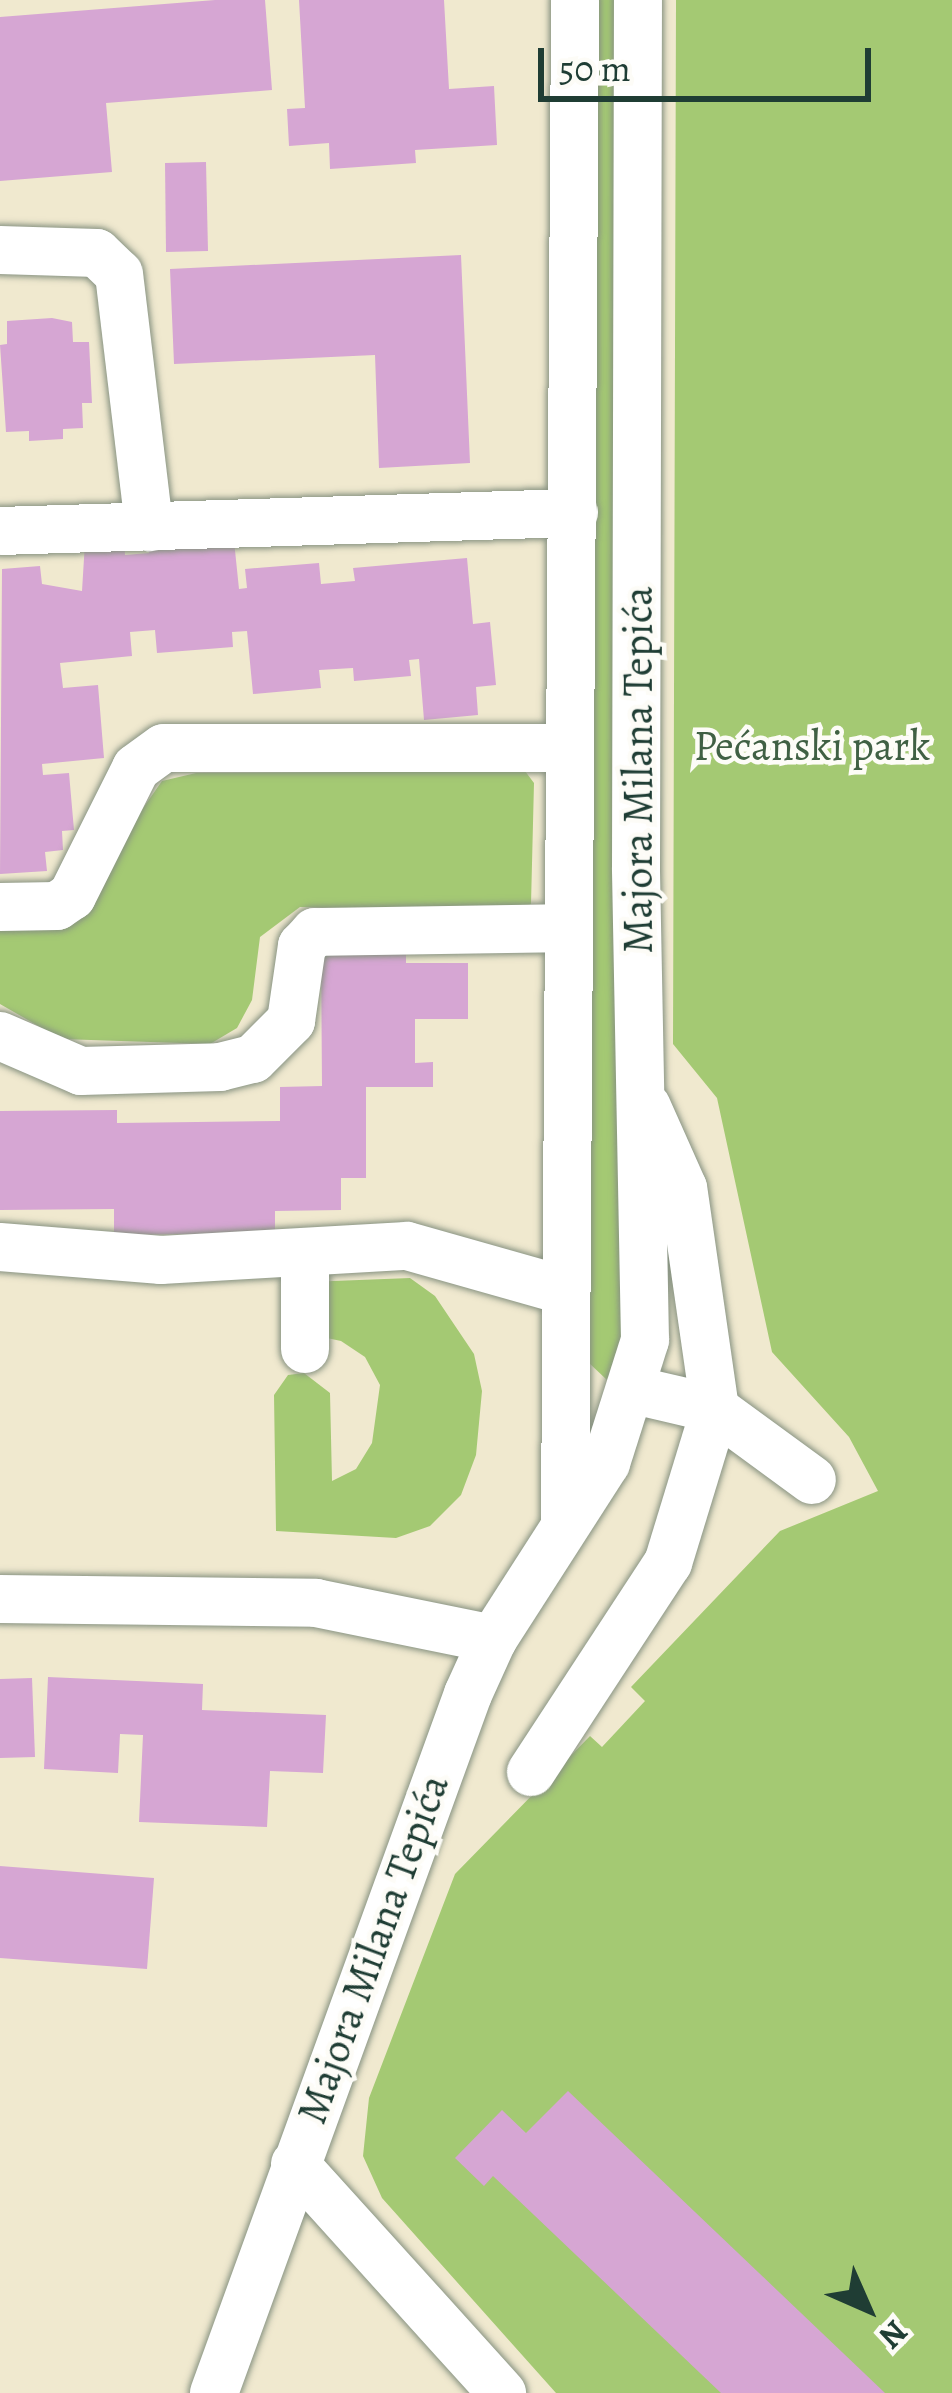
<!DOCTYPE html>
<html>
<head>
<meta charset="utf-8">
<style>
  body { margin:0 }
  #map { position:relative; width:952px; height:2393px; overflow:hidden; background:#f0e9cf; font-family:Alegreya,serif }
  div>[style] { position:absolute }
  .green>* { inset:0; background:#a4c973 }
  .building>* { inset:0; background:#d6a6d3 }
  .roads { filter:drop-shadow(0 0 3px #889382) drop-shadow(0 0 3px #889382) }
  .minor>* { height:48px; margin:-24px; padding:0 24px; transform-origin:24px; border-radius:24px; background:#fff }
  span { translate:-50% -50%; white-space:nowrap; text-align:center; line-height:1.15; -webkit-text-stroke:9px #fdfcf7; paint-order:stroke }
  .park-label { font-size:42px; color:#406044 }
  .street-label { font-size:42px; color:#1f3d34 }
  .north { position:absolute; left:808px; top:2249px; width:120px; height:120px; -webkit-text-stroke:9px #fdfcf7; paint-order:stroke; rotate:135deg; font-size:33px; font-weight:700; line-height:48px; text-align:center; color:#1f3d34 }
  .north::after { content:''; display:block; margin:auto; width:42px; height:54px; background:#1f3d34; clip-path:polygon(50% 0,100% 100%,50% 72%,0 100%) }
  .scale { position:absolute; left:538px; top:48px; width:333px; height:54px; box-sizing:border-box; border:6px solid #1f3d34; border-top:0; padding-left:15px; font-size:36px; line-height:42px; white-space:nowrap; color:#1f3d34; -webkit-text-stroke:9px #fdfcf7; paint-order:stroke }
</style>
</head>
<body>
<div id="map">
  <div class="green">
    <div style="clip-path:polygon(591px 0,621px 0,625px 1354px,607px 1380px,588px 1362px)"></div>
    <div style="clip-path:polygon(676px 0,952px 0,952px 2393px,556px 2393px,382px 2198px,363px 2156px,369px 2098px,455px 1874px,590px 1736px,602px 1747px,645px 1701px,631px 1687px,780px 1531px,878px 1491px,849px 1437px,772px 1352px,717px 1098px,673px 1044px)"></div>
    <div style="clip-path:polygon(525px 771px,534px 783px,531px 904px,519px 912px,300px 907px,260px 937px,252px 1000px,237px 1028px,210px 1044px,61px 1039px,0 1004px,0 926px,141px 811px,162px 781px,196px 773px)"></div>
    <div style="clip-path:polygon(410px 1278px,435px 1296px,474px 1354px,482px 1391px,476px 1455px,461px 1495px,430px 1526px,396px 1538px,276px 1531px,274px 1395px,288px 1375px,304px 1373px,330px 1393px,332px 1481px,356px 1469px,372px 1443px,380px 1385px,365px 1357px,341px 1341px,308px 1334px,308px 1282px)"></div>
  </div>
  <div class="building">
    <div style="clip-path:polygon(215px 0,265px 0,272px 90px,106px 103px,112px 172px,0 181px,0 17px)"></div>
    <div style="clip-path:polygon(299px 0,444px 0,449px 89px,494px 86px,497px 145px,415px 150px,416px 163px,330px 169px,329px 143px,289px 146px,287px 109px,305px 108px)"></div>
    <div style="clip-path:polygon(206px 162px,208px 251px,166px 252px,165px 163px)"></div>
    <div style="clip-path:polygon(461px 255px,470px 463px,379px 468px,375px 355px,174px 364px,170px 269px)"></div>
    <div style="clip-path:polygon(52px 318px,72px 322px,73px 342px,89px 342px,92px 403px,82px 403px,83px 428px,63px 429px,63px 439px,29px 441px,29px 431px,6px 432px,0 345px,7px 344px,7px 321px)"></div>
    <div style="clip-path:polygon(233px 531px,239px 589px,247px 588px,245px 569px,319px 563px,321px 584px,355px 581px,353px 568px,467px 558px,473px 624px,490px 622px,496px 685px,476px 687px,478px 715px,424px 720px,419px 659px,409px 660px,411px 676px,354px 681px,353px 668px,319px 670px,321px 688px,253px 694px,247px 631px,232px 632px,233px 647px,157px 653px,155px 630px,130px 632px,132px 656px,60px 663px,63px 688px,98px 685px,104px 758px,42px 764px,43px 775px,69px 773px,74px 830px,62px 831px,63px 850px,45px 852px,47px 871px,0 874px,2px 569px,40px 566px,42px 584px,82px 591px,85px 542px,124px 539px,125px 555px,149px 553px,147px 539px)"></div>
    <div style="clip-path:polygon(406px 947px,406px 963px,468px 963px,468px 1019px,415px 1019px,415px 1063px,433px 1062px,433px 1087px,366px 1087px,366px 1178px,341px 1178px,341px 1210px,275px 1211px,275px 1233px,114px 1235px,114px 1209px,0 1210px,0 1111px,117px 1110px,117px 1123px,280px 1121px,280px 1087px,322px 1086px,321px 949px)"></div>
    <div style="clip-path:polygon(48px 1677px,203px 1684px,202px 1710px,326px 1715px,323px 1773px,270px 1771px,267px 1827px,139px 1822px,143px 1735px,120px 1734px,118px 1773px,44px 1769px)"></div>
    <div style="clip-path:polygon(32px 1678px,35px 1757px,0 1758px,0 1679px)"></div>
    <div style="clip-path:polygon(0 1866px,154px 1878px,147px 1969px,0 1958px)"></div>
    <div style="clip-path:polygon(568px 2091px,885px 2393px,721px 2393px,493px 2176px,484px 2186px,455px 2158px,502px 2110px,526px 2133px)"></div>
  </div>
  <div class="roads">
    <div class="minor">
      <div style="left:0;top:250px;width:97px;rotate:1.8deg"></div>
      <div style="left:97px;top:253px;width:30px;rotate:44deg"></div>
      <div style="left:119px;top:274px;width:255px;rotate:83.2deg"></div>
      <div style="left:0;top:531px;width:574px;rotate:-1.8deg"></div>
      <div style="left:0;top:907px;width:57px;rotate:-1deg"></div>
      <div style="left:57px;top:906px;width:18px;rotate:-34deg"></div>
      <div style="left:72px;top:896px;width:143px;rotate:-63.4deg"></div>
      <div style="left:136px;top:768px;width:34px;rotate:-36deg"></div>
      <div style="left:164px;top:748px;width:406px"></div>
      <div style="left:0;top:1036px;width:88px;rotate:23.4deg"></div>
      <div style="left:81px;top:1071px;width:139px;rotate:-1.6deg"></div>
      <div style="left:220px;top:1067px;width:34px;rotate:-14deg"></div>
      <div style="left:253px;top:1059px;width:54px;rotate:-45deg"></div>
      <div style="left:291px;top:1021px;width:76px;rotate:-81.7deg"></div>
      <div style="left:302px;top:946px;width:19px;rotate:-47deg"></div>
      <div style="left:315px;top:932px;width:252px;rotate:-0.9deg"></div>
      <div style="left:0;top:1247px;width:162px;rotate:4.6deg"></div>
      <div style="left:161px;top:1260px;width:246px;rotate:-3.3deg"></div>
      <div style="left:407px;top:1246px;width:165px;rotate:15.8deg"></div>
      <div style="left:305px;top:1257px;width:92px;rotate:90deg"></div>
      <div style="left:634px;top:1390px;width:83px;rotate:13.2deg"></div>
      <div style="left:715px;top:1409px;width:120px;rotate:36.2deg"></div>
      <div style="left:565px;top:1521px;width:1521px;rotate:-89.62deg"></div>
      <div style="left:0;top:1599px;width:316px;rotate:0.7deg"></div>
      <div style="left:316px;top:1603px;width:181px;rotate:11.5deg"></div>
      <div style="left:531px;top:1772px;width:250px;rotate:-56.8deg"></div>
      <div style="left:668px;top:1563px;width:161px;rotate:-73deg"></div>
      <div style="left:715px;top:1409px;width:223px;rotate:-98.2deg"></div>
      <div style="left:683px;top:1188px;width:89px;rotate:-114deg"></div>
      <div style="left:295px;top:2164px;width:309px;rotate:47.9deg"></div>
      <div style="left:214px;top:2393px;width:744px;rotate:-70.03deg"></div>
      <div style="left:468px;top:1694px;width:60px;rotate:-65.6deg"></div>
      <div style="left:493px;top:1639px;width:209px;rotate:-57.3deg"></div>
      <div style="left:606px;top:1463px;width:129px;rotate:-72.4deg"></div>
      <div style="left:645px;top:1340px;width:472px;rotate:-91.1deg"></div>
      <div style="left:636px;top:868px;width:868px;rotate:-89.87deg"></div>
    </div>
  </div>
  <div class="park-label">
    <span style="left:812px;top:746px">Pećanski park</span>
  </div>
  <div class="street-label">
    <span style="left:638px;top:770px;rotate:-90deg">Majora Milana Tepića</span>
    <span style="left:373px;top:1949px;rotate:-70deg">Majora Milana Tepića</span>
  </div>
  <div class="north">N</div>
  <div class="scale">50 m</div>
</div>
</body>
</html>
